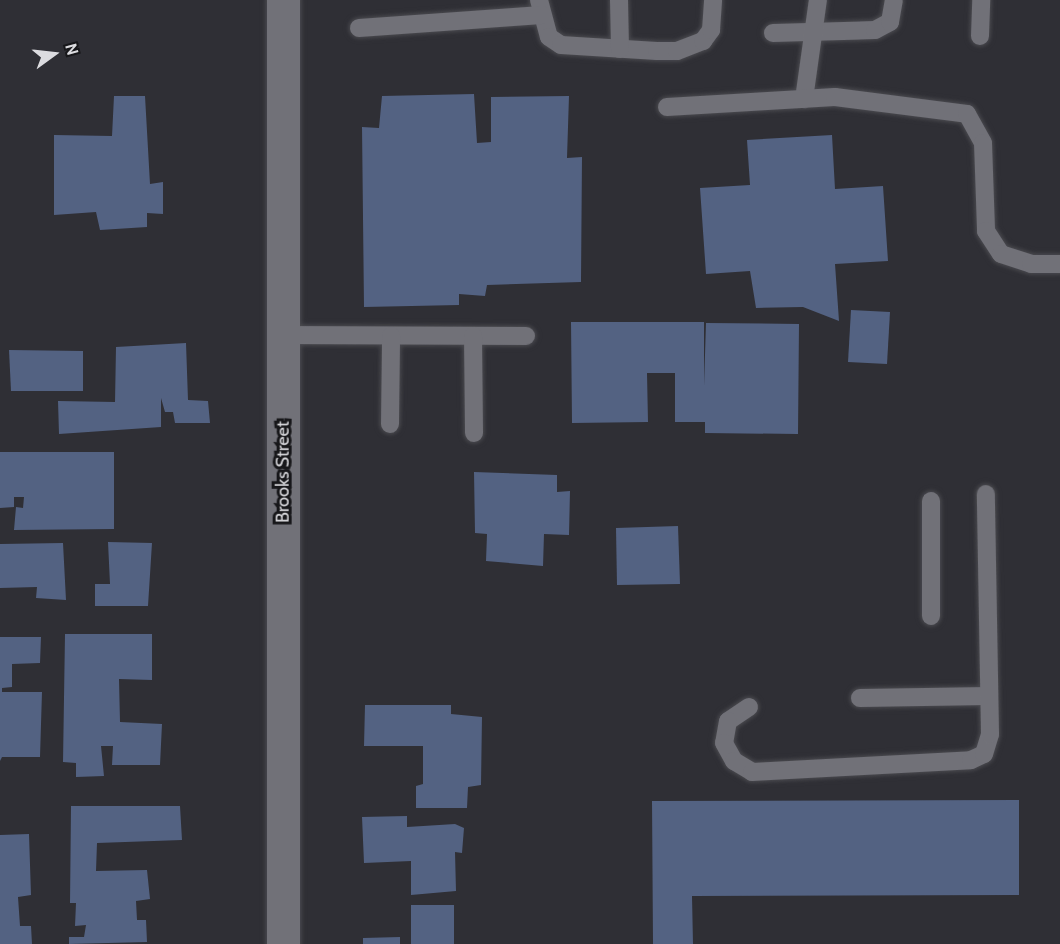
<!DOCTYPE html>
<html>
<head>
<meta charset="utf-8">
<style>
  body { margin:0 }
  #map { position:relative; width:1060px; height:944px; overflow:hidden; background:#2f2f35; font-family:Cabin,sans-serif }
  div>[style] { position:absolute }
  .building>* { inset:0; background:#536282 }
  .roads { filter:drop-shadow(0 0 2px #4a4a4f) drop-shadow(0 0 2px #4a4a4f) }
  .lane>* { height:18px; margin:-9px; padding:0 9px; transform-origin:9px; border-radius:9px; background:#717178 }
  .street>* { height:33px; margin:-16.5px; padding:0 16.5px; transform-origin:16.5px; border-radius:16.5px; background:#717178 }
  span { translate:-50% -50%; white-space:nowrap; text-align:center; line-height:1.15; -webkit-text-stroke:6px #17171a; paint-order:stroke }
  .street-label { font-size:18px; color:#dcdce0 }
  .north { position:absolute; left:24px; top:24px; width:60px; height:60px; -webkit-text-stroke:4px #17171a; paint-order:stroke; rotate:75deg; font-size:16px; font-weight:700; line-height:24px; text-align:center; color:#dcdce0 }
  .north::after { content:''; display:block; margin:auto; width:21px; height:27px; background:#dcdce0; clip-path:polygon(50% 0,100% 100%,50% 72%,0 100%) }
</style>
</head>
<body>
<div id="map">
  <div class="building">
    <div style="clip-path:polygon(474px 94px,477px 143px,491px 142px,491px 97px,569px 96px,567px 158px,582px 157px,581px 282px,487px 285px,485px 296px,459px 294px,459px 305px,364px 307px,362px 127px,379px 128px,382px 96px)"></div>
    <div style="clip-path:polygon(114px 96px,145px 96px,150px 184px,163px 182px,163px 214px,147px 213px,147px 227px,100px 230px,96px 212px,54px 215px,54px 135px,112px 136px)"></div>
    <div style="clip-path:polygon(832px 135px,835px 189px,883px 186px,888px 261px,835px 264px,839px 321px,803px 307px,756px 308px,750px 271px,706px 274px,700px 188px,750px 185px,747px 140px)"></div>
    <div style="clip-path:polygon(851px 310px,890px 312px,887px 364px,848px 362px)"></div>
    <div style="clip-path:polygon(571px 322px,704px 322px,704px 386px,706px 323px,799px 324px,798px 434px,705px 433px,705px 422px,675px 422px,675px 373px,647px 373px,648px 422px,572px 423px)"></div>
    <div style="clip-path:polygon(186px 343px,188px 400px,208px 401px,210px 423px,175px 423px,173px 412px,165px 412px,161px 398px,161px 427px,59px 434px,58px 401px,115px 402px,116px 347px)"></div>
    <div style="clip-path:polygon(9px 350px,83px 351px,83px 391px,11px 391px)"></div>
    <div style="clip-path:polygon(0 452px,114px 452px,114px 529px,14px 530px,16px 507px,23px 508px,24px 497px,14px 497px,14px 507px,0 508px)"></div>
    <div style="clip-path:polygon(474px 472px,557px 475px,557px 492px,570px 491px,569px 535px,544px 534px,543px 566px,486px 561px,487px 534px,475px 533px)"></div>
    <div style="clip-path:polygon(678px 526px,680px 584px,617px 585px,616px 528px)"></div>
    <div style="clip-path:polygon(108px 542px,152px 543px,148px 606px,95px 606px,95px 584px,110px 584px)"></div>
    <div style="clip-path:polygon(63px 543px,66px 600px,36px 598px,37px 587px,0 588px,0 544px)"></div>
    <div style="clip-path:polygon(65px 634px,152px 634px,152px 680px,119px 679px,120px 722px,162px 724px,160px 765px,112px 765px,113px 746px,101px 746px,104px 776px,76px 777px,76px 763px,63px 762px)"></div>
    <div style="clip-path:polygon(0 637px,41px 637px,40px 663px,12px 664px,12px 687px,2px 688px,2px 692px,42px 692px,40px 757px,2px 757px,0 761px)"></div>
    <div style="clip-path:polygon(365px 705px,451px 705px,451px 714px,482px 717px,481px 785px,468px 787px,467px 808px,416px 808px,416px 786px,423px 784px,423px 746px,364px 746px)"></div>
    <div style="clip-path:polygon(1019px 800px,1019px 895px,692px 896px,693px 944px,653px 944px,652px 801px)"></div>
    <div style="clip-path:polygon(71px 806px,180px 806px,182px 840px,97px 843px,96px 871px,147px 870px,150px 899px,136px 901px,137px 920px,146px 920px,147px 942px,69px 944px,69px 937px,84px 937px,86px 925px,75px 926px,76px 903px,70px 903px)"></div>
    <div style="clip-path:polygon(407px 816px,407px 827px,455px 824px,464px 828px,462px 853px,455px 852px,456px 891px,411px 895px,411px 861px,364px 863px,362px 817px)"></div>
    <div style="clip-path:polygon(29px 834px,31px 895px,18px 897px,20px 926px,31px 926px,32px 944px,0 944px,0 835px)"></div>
    <div style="clip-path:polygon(411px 905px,454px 905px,454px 944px,411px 944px)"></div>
    <div style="clip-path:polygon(400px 937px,400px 944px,363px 944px,363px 938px)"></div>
  </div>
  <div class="roads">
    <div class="lane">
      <div style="left:539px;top:0;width:38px;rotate:75deg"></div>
      <div style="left:549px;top:37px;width:14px;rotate:34deg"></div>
      <div style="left:561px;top:45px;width:96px;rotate:3.6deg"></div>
      <div style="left:657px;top:51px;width:20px"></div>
      <div style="left:677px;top:51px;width:28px;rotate:-21deg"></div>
      <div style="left:703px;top:41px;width:14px;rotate:-54deg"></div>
      <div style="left:711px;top:30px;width:30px;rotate:-86deg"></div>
      <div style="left:619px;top:0;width:49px;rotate:88.8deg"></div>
      <div style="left:359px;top:28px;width:183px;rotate:-4.1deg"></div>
      <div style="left:773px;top:33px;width:102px;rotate:-1.7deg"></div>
      <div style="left:875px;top:30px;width:17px;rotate:-28deg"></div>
      <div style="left:890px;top:22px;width:22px;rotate:-80deg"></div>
      <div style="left:980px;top:36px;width:36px;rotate:-88deg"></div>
      <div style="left:804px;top:99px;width:100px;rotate:-82deg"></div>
      <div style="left:667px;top:107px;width:168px;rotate:-3.4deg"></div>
      <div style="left:835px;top:97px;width:133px;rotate:7.3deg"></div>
      <div style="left:967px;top:114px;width:33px;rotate:61deg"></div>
      <div style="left:983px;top:143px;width:88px;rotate:88deg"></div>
      <div style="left:986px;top:231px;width:27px;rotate:57deg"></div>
      <div style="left:1001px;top:254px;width:32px;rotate:18deg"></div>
      <div style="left:1031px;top:264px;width:29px"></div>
      <div style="left:283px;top:335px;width:243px;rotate:0.2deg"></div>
      <div style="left:473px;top:336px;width:97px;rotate:89.4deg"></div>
      <div style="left:390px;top:424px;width:88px;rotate:-89.3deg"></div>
      <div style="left:931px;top:501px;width:115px;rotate:90deg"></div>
      <div style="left:860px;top:698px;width:129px;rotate:-0.9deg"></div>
      <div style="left:749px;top:707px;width:25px;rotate:146deg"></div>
      <div style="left:728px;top:721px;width:22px;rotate:100deg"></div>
      <div style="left:724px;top:743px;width:21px;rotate:61deg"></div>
      <div style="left:734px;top:761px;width:21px;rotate:31deg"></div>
      <div style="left:752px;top:772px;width:219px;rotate:-3.1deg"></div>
      <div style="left:971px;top:760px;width:14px;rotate:-25deg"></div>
      <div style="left:984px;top:754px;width:21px;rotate:-73deg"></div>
      <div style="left:990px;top:734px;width:240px;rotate:-91deg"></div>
    </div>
    <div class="street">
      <div style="left:283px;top:0;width:944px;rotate:90deg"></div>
    </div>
  </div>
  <div class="street-label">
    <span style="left:283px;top:472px;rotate:-90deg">Brooks Street</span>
  </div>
  <div class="north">N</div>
</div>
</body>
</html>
